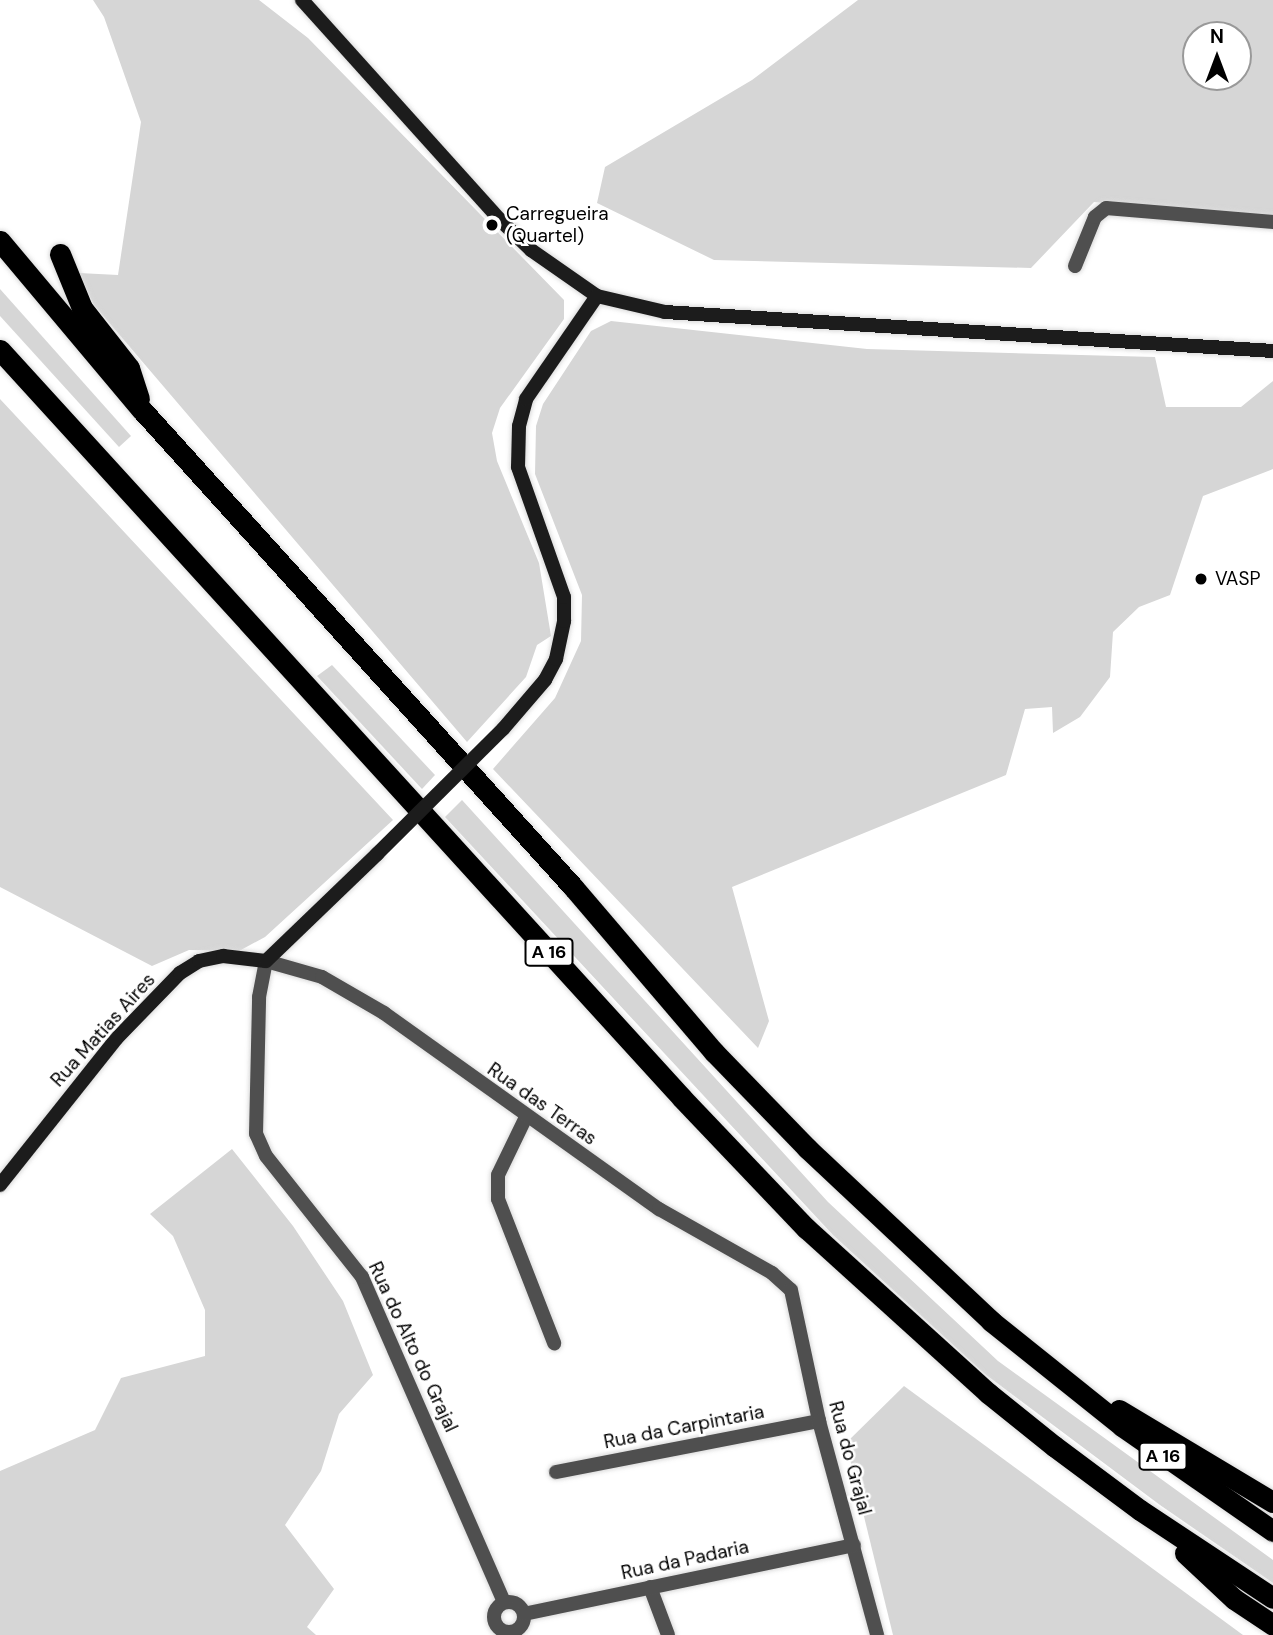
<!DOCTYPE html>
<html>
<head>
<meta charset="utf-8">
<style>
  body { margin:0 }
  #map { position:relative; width:1273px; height:1635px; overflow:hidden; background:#fff; font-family:"DM Sans",sans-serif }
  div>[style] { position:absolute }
  .green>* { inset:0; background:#d6d6d6 }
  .roads { filter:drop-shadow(0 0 2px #dbdbdb) drop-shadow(0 0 2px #dbdbdb) }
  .street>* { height:14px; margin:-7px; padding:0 7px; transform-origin:7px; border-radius:7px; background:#4f4f4f }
  .street>.ring { margin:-7px; padding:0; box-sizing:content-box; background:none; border:14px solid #4f4f4f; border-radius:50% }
  .secondary>* { height:14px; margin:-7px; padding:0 7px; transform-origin:7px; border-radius:7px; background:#1c1c1c }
  .highway>* { height:21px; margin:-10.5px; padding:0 10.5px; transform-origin:10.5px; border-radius:10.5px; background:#000 }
  .secondary-bridge>* { height:14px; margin:-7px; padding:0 7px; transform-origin:7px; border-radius:7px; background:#1c1c1c }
  .dots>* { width:19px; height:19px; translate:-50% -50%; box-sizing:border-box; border:4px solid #fff; border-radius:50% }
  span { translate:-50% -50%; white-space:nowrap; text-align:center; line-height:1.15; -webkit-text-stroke:5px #fff; paint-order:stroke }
  .shield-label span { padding:2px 5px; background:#fff; border:2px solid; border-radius:5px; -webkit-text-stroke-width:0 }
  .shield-label { font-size:18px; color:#000; font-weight:700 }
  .poi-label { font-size:19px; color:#000 }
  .left { translate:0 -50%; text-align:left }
  .street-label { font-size:19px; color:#000 }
  .north { position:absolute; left:1182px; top:21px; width:70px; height:70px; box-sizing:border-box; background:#fff; border:2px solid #999; border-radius:50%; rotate:0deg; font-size:19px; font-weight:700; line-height:28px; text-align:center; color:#000 }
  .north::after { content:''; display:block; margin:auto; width:24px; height:32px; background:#000; clip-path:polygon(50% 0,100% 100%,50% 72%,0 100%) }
</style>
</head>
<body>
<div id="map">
  <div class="green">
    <div style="clip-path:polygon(93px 0,259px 0,308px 38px,564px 300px,564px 319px,500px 408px,492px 433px,497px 461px,539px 563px,551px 636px,537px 645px,526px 677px,467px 742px,94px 305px,79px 273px,118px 275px,141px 122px,104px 17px)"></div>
    <div style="clip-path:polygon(evenodd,858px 0,1273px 0,1273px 216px,1094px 202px,1031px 268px,714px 260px,597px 203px,605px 167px,752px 80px,858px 0,1196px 35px,1238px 35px,1238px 77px,1196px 77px,1196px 35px)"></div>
    <div style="clip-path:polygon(0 289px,131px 436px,119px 447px,0 316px)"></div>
    <div style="clip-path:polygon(611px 321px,867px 349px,1155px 357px,1166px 407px,1241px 407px,1273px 381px,1273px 469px,1203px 496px,1170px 595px,1139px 607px,1113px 632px,1110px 677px,1080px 717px,1053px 733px,1052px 707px,1025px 709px,1006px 775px,732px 887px,769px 1021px,758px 1048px,493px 769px,555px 698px,581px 641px,582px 595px,535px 474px,536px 426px,543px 404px,591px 331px)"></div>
    <div style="clip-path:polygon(0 399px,393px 820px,265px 937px,239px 951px,189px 950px,152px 966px,0 887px)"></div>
    <div style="clip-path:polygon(332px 665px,435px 775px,422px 789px,317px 676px)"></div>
    <div style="clip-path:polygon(462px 800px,828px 1202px,998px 1361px,1273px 1560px,1273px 1583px,1160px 1505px,985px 1374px,833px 1235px,445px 817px)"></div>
    <div style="clip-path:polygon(232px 1149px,293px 1226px,343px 1301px,373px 1375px,339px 1414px,321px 1471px,285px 1525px,334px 1589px,307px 1627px,316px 1635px,0 1635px,0 1471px,95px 1430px,121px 1378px,205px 1356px,205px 1310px,173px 1236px,150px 1214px)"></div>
    <div style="clip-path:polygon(904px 1386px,1243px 1635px,893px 1635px,846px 1443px)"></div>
  </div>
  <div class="roads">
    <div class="street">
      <div style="left:1075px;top:266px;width:53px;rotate:-67.8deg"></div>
      <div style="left:1095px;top:217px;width:14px;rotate:-39deg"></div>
      <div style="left:1106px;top:208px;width:168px;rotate:4.8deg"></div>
      <div style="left:526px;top:1117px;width:64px;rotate:115.8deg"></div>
      <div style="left:498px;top:1175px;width:24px;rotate:90deg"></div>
      <div style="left:498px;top:1199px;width:155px;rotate:68.7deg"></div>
      <div style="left:556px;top:1472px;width:268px;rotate:-11deg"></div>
      <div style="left:650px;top:1587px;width:51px;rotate:69.4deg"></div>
      <div class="ring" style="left:494px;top:1602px;width:16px;height:16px"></div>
      <div style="left:504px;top:1602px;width:355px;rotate:-113.6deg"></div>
      <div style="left:362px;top:1277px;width:154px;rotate:-128.4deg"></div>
      <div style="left:266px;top:1156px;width:24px;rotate:-114deg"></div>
      <div style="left:256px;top:1134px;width:137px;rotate:-88.7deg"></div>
      <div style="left:259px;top:997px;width:37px;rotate:-79deg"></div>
      <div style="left:266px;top:961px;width:58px;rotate:15.9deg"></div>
      <div style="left:322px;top:977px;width:72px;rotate:30.1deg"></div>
      <div style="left:384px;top:1013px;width:338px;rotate:35.5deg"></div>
      <div style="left:659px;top:1209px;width:130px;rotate:29.5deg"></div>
      <div style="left:772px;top:1273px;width:25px;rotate:42deg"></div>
      <div style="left:791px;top:1290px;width:134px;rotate:77.9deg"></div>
      <div style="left:819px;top:1421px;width:222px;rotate:74.8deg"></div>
      <div style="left:524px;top:1614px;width:337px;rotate:-11.8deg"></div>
    </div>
    <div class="secondary">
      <div style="left:302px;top:0;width:295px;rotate:48deg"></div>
      <div style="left:499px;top:219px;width:45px;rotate:44.1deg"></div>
      <div style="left:531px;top:250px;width:80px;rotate:34.9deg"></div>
      <div style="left:597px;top:296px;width:70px;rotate:13.2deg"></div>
      <div style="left:665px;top:312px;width:609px;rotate:3.67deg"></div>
      <div style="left:503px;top:729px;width:65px;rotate:-49.4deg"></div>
      <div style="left:545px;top:680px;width:24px;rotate:-62deg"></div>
      <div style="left:556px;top:659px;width:39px;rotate:-78deg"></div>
      <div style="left:564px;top:621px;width:24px;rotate:-90deg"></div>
      <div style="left:564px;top:597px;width:138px;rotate:-109.5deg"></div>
      <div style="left:518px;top:467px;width:41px;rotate:-88.6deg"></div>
      <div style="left:519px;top:426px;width:28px;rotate:-75deg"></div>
      <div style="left:526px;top:399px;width:125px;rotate:-55.4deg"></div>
      <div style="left:0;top:1185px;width:186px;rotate:-51.5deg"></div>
      <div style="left:116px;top:1039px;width:92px;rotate:-45.9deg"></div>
      <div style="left:180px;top:973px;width:22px;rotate:-32deg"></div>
      <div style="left:199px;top:961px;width:25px;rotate:-12deg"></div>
      <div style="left:223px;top:956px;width:43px;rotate:6.6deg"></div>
      <div style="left:266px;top:961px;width:154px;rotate:-43.9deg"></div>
    </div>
    <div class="highway">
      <div style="left:0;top:241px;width:221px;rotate:50deg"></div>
      <div style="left:142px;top:410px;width:643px;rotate:47.9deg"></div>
      <div style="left:573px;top:887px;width:217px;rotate:49.5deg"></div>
      <div style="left:714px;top:1052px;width:134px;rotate:45.9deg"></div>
      <div style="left:807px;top:1148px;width:253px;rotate:43.2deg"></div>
      <div style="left:991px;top:1321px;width:168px;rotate:38.7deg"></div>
      <div style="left:1122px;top:1426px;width:184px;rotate:34.8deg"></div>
      <div style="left:60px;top:254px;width:58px;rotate:67.8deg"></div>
      <div style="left:82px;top:308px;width:76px;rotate:51.9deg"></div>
      <div style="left:129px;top:368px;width:32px;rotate:72deg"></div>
      <div style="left:0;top:350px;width:1012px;rotate:47.64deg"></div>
      <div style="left:682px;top:1098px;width:180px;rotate:46.4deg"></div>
      <div style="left:806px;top:1228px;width:246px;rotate:42.2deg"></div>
      <div style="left:988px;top:1393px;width:85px;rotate:38.8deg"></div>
      <div style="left:1054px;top:1446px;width:107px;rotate:36.7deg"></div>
      <div style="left:1140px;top:1510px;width:159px;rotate:33.5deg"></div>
      <div style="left:1119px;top:1410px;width:179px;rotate:30.9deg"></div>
      <div style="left:1185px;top:1553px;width:67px;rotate:43.2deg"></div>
      <div style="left:1234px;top:1599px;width:47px;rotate:33.7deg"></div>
    </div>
  </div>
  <div class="secondary-bridge">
    <div style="left:377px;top:854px;width:177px;rotate:-44.8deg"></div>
  </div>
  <div class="dots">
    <div style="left:492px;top:225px;background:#000"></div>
    <div style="left:1201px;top:579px;background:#000"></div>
  </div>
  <div class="shield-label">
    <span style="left:549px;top:952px">A 16</span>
    <span style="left:1163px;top:1456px">A 16</span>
  </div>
  <div class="poi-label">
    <span class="left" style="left:506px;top:225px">Carregueira<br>(Quartel)</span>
    <span class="left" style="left:1215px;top:579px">VASP</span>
  </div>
  <div class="street-label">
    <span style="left:103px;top:1030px;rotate:-48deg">Rua Matias Aires</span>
    <span style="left:542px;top:1104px;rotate:35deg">Rua das Terras</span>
    <span style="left:413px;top:1347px;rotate:65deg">Rua do Alto do Grajal</span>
    <span style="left:684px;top:1427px;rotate:-11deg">Rua da Carpintaria</span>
    <span style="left:850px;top:1458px;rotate:75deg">Rua do Grajal</span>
    <span style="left:685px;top:1560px;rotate:-12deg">Rua da Padaria</span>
  </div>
  <div class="north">N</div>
</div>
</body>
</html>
